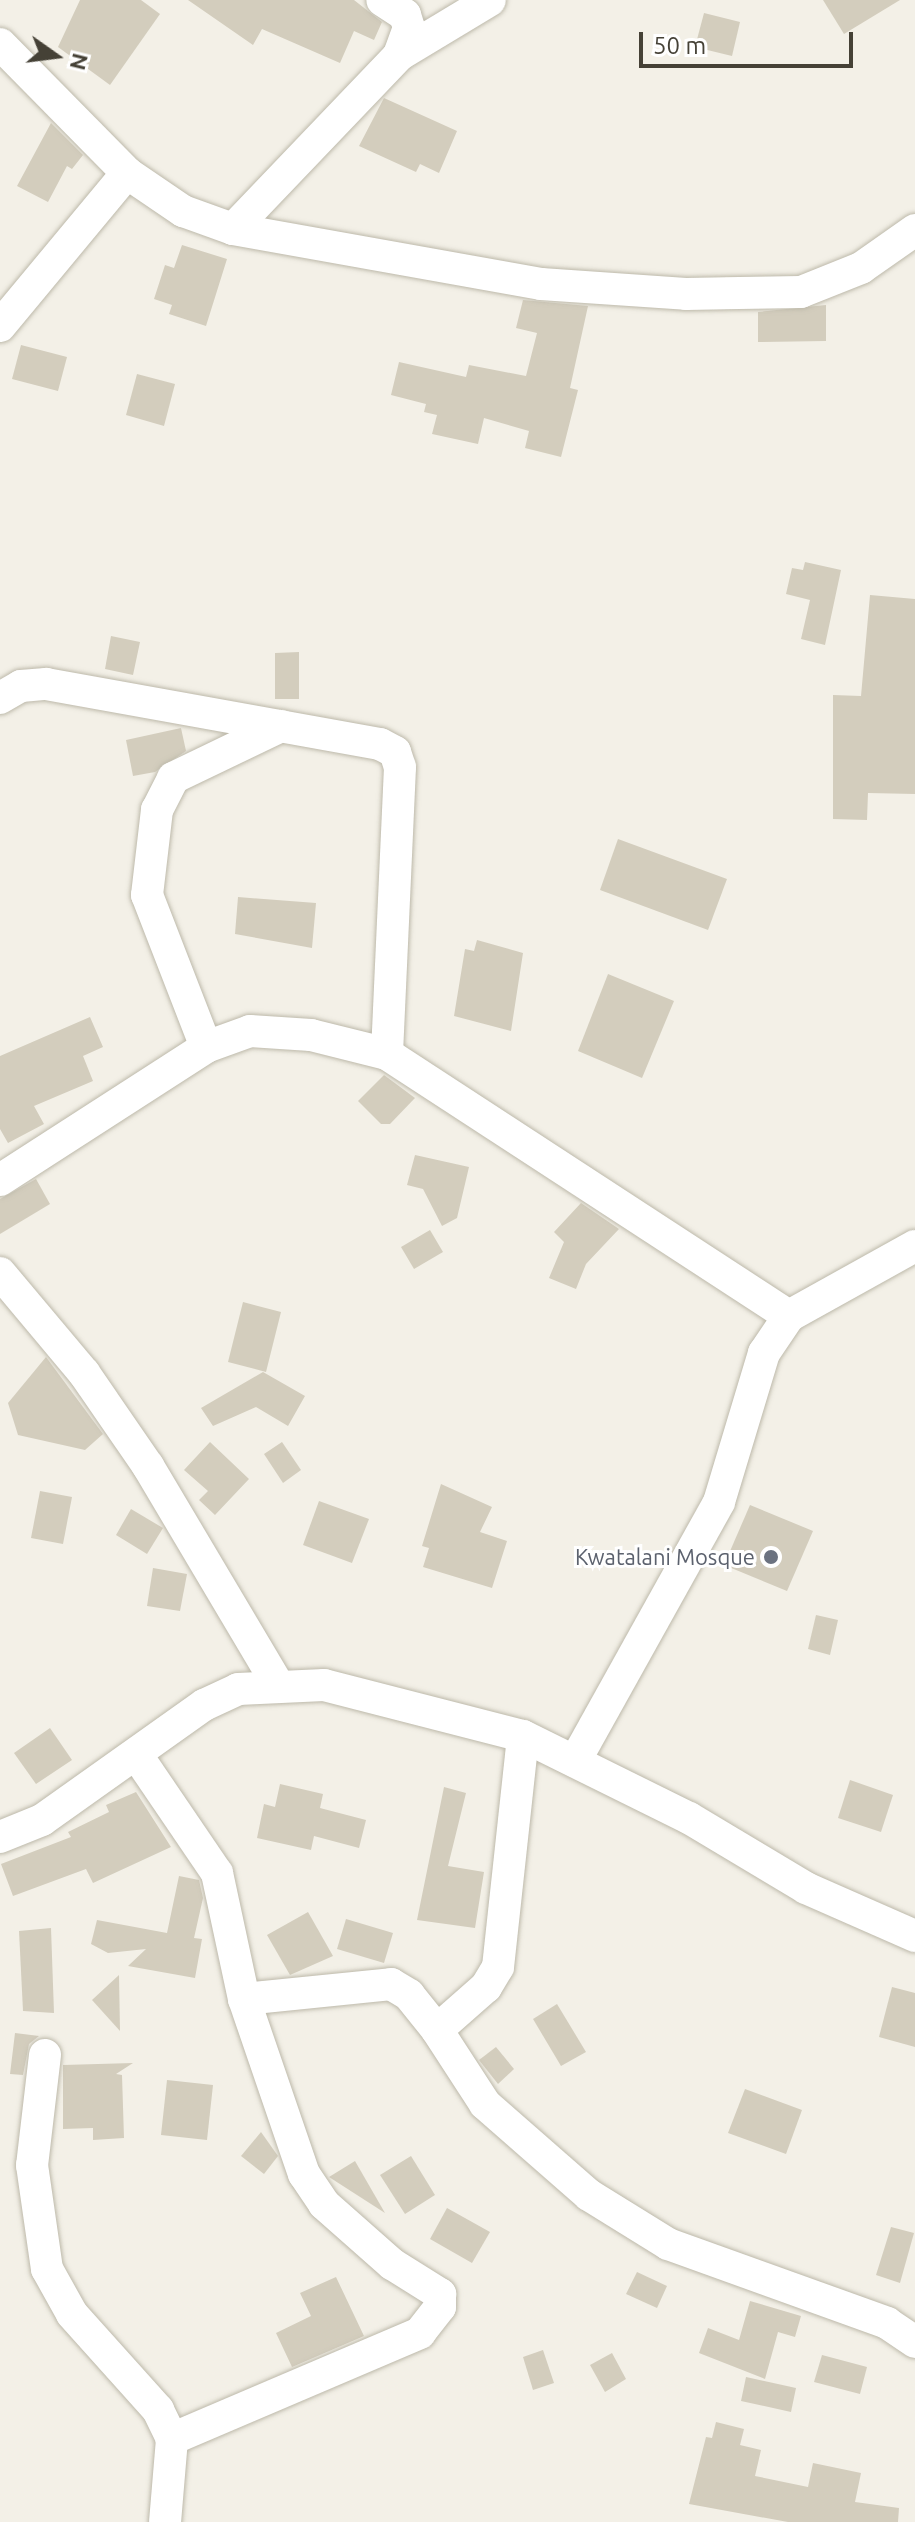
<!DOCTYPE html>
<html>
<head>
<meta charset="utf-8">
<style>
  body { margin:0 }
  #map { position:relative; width:915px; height:2522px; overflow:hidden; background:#f3f0e7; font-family:Ubuntu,sans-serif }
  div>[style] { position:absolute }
  .building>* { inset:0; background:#d3cdbd }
  .roads { filter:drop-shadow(0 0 2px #bdb9aa) drop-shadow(0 0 2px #bdb9aa) }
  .minor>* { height:32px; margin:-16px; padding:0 16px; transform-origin:16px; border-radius:16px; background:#fff }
  .dots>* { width:22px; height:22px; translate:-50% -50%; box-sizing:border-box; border:4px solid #fff; border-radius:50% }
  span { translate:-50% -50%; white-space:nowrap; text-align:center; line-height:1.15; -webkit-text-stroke:6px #fff; paint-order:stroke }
  .worship-label { font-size:22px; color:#5b616d }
  .right { translate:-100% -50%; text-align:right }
  .north { position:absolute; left:16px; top:16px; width:80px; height:80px; -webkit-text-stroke:6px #fff; paint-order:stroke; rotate:104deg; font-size:22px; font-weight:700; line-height:32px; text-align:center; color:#454136 }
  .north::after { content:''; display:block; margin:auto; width:28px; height:36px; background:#454136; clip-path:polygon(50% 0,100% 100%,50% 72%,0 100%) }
  .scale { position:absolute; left:639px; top:32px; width:214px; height:36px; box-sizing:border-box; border:4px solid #454136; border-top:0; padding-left:10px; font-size:24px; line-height:28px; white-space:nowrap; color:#454136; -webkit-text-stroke:6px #fff; paint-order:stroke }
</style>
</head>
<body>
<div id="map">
  <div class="building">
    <div style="clip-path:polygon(80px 0,141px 0,160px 14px,110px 85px,58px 47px)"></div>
    <div style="clip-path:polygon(188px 0,354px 0,382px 22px,374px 40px,354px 31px,340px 63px,262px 29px,253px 45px)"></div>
    <div style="clip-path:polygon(823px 0,900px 0,844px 34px)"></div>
    <div style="clip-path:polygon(704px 13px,740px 22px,732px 56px,695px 47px)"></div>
    <div style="clip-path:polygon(384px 98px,457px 131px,439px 173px,420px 164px,416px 172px,359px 146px)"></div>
    <div style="clip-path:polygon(51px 123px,83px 155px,72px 169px,67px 166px,48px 202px,17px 186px)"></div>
    <div style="clip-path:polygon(182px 245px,227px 259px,206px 326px,169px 314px,172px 305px,154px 299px,165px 265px,174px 268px)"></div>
    <div style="clip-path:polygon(523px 300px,588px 306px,570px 388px,578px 390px,561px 457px,525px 448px,529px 431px,484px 418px,478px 444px,432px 434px,437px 415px,424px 412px,426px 404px,391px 395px,399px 362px,466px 377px,469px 365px,526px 376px,537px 333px,516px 328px)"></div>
    <div style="clip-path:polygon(826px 305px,826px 341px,758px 342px,758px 312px)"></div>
    <div style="clip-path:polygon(21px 345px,67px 357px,58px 391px,12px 379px)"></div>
    <div style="clip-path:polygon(137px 374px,175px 384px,164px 426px,126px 415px)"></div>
    <div style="clip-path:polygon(805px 562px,841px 570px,825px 645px,801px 639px,810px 600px,786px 594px,792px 568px,803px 570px)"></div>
    <div style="clip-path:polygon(870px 595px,915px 599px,915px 794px,868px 793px,867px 820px,833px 819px,833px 695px,861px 696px)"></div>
    <div style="clip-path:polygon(111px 636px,140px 642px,133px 675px,105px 669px)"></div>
    <div style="clip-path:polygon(299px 652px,299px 699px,275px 699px,275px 653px)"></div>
    <div style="clip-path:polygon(181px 728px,186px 751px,155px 772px,133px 776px,126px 740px)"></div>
    <div style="clip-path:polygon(618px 839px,727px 879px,708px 930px,600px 890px)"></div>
    <div style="clip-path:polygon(238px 897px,316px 903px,312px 948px,235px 934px)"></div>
    <div style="clip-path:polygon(477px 940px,523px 953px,511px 1031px,454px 1016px,465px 949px,474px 951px)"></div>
    <div style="clip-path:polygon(608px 974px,674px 1001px,642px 1078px,578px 1051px)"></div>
    <div style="clip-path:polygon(90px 1017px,103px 1047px,83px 1056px,93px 1081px,34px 1106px,44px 1124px,8px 1143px,0 1129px,0 1056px)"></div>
    <div style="clip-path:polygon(384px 1075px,415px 1098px,390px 1124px,381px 1124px,358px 1101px)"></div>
    <div style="clip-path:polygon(415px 1155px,469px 1167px,457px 1218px,442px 1226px,423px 1189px,407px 1185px)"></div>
    <div style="clip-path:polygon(36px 1179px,50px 1204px,0 1234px,0 1199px)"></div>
    <div style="clip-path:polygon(581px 1203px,619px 1229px,586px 1264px,576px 1289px,549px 1278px,564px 1242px,554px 1232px)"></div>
    <div style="clip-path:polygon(430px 1230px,443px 1252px,414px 1269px,401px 1247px)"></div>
    <div style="clip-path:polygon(243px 1302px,281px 1312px,266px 1372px,228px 1362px)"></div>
    <div style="clip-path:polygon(46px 1357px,103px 1434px,85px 1450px,18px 1435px,8px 1403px)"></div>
    <div style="clip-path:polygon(263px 1372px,305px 1396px,288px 1426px,256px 1407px,213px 1426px,201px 1408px)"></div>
    <div style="clip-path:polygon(210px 1442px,249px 1479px,215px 1515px,199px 1500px,208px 1491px,184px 1470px)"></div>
    <div style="clip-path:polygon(282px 1442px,301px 1470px,283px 1483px,264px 1454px)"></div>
    <div style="clip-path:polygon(441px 1484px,492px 1507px,480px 1532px,507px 1541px,492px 1588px,423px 1567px,429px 1548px,422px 1546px)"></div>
    <div style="clip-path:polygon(40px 1491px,72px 1497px,63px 1544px,31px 1538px)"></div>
    <div style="clip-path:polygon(319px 1501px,369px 1519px,352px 1563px,303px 1545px)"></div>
    <div style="clip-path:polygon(750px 1505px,813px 1531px,787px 1591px,724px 1565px)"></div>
    <div style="clip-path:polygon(131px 1509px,163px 1528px,147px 1554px,116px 1535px)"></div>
    <div style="clip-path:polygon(153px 1568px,187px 1574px,180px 1611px,147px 1606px)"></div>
    <div style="clip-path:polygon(816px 1615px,838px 1620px,830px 1655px,808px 1649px)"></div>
    <div style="clip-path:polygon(50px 1728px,72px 1760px,36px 1784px,14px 1753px)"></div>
    <div style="clip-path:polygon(850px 1780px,893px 1795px,881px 1832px,838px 1818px)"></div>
    <div style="clip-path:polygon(280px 1784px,323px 1794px,320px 1808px,366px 1820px,359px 1848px,314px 1836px,311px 1850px,257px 1838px,264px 1804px,275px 1807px)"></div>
    <div style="clip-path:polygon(444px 1787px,466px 1793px,448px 1866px,484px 1872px,475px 1928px,417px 1920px)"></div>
    <div style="clip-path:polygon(136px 1792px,171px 1847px,93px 1883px,86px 1869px,13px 1896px,1px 1864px,71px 1837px,68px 1832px,109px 1812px,106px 1805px)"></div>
    <div style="clip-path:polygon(179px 1876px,199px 1880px,203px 1898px,194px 1938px,202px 1939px,195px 1978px,128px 1966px,146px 1949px,108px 1953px,91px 1944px,97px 1920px,167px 1933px)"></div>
    <div style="clip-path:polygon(308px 1912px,333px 1956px,290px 1975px,267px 1935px)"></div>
    <div style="clip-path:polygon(346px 1919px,393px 1933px,384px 1963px,337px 1949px)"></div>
    <div style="clip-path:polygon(51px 1928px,54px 2013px,23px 2011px,19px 1931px)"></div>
    <div style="clip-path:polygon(119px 1975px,120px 2031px,92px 2000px)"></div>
    <div style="clip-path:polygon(892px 1987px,915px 1993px,915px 2047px,879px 2037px)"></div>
    <div style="clip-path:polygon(557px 2004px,586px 2052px,561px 2066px,533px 2019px)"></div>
    <div style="clip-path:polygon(15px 2033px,39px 2036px,29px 2044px,23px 2075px,10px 2074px)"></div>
    <div style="clip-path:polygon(496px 2047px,514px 2069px,498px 2084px,479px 2060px)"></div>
    <div style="clip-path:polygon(133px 2063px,116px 2074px,122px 2075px,124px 2138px,93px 2140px,93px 2128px,63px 2129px,63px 2065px)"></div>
    <div style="clip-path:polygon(167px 2080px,213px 2085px,207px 2140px,161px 2135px)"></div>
    <div style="clip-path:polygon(745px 2089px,802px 2110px,786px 2154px,728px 2133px)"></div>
    <div style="clip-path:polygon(261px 2132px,278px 2156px,264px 2174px,241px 2156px)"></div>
    <div style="clip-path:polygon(411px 2156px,435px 2195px,405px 2214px,380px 2175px)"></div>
    <div style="clip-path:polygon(355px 2161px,385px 2213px,329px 2177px)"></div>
    <div style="clip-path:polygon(447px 2208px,490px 2232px,472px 2263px,430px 2239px)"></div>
    <div style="clip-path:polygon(891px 2227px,914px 2233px,900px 2283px,876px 2275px)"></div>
    <div style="clip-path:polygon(637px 2272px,667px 2286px,657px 2308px,626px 2294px)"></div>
    <div style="clip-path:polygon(336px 2277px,364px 2336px,292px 2367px,276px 2333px,311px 2316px,300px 2293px)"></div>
    <div style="clip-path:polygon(750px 2301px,801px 2316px,795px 2337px,778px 2332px,765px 2379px,699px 2353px,708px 2328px,739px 2340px)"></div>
    <div style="clip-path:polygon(543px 2350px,554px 2383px,533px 2390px,523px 2357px)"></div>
    <div style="clip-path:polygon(612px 2353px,626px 2379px,605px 2392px,590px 2365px)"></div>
    <div style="clip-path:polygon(822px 2355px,867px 2367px,860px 2394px,814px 2382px)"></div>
    <div style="clip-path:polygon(746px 2377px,796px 2388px,791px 2412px,741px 2401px)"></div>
    <div style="clip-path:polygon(716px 2422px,744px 2429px,740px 2445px,761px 2450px,755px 2476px,808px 2487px,813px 2463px,861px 2473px,855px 2502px,899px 2508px,898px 2522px,788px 2522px,689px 2504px,706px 2437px,712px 2438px)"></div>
  </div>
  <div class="roads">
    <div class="minor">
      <div style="left:0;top:44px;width:181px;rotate:45.4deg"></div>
      <div style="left:127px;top:173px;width:68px;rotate:34.2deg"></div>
      <div style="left:183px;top:211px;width:53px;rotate:19.8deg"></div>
      <div style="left:233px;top:229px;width:313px;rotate:10.1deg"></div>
      <div style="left:541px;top:284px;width:145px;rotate:3.9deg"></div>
      <div style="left:686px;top:294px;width:115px;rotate:-1deg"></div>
      <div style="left:801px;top:292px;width:65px;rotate:-21.8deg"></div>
      <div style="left:861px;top:268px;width:66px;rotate:-35.1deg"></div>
      <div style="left:399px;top:55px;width:106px;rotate:-31.1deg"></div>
      <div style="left:233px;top:229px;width:240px;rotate:-46.3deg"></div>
      <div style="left:399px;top:55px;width:29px;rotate:-70deg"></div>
      <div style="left:409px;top:28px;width:14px;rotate:-107deg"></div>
      <div style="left:405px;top:15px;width:27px;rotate:-147deg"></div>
      <div style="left:0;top:326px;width:199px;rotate:-50.3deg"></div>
      <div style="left:0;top:698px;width:24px;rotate:-30deg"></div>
      <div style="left:21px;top:686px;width:25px;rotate:-5deg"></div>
      <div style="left:46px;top:684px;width:339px;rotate:10.2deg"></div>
      <div style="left:380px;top:744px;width:17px;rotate:28deg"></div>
      <div style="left:395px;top:752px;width:16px;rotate:72deg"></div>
      <div style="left:400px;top:767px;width:287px;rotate:92.6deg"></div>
      <div style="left:206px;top:1047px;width:163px;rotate:-111.2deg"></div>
      <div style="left:147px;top:895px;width:86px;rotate:-83.3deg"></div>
      <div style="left:157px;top:810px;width:36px;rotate:-63deg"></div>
      <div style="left:173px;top:778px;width:120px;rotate:-25.7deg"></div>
      <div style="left:0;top:1180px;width:245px;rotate:-32.8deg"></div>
      <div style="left:206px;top:1047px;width:47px;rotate:-20deg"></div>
      <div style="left:250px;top:1031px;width:61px;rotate:3.8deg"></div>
      <div style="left:311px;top:1035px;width:78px;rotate:14deg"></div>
      <div style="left:387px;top:1054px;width:480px;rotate:33.1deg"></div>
      <div style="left:0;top:1273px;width:131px;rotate:50deg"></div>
      <div style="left:84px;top:1373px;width:113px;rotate:55.5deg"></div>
      <div style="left:148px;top:1466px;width:255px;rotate:59.3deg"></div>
      <div style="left:136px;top:1754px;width:144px;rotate:55.8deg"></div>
      <div style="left:217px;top:1873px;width:129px;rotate:77.9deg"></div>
      <div style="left:244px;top:1999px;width:185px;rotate:71.1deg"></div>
      <div style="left:304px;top:2174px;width:36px;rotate:56deg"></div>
      <div style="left:324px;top:2204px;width:91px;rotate:41.4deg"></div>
      <div style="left:392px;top:2264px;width:57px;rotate:32deg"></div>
      <div style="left:440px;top:2294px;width:13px;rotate:90deg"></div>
      <div style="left:440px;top:2307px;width:33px;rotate:128deg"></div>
      <div style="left:420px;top:2333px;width:270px;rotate:156.9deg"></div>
      <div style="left:575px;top:1761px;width:296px;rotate:-60.9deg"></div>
      <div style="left:719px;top:1502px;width:156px;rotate:-73.2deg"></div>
      <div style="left:764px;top:1353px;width:45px;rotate:-56deg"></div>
      <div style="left:789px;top:1316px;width:144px;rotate:-29.1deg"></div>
      <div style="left:0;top:1837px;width:45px;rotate:-22deg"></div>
      <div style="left:42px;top:1820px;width:199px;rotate:-35.4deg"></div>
      <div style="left:204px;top:1705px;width:38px;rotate:-25deg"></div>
      <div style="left:238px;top:1689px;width:86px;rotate:-2.7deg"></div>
      <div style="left:324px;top:1685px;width:205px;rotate:14.4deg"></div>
      <div style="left:523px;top:1736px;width:185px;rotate:26.3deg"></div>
      <div style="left:689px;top:1818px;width:136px;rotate:30.9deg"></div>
      <div style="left:806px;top:1888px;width:119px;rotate:23.8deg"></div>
      <div style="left:244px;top:1999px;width:148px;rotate:-5.8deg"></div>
      <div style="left:391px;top:1984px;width:21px;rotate:31deg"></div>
      <div style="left:409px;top:1995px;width:45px;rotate:51.3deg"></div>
      <div style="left:437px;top:2030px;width:88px;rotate:57deg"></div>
      <div style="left:485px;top:2104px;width:138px;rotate:41.2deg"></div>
      <div style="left:589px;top:2195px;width:93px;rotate:31.8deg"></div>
      <div style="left:668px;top:2244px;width:233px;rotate:19.8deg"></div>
      <div style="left:887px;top:2323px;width:34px;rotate:34deg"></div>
      <div style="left:437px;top:2030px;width:65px;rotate:-41.3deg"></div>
      <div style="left:486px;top:1987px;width:23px;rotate:-59deg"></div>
      <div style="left:498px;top:1967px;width:232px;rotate:-83.8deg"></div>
      <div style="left:45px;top:2055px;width:111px;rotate:96.7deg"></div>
      <div style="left:32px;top:2165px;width:105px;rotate:81.8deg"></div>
      <div style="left:47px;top:2269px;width:51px;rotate:60.9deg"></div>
      <div style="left:72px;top:2314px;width:129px;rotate:48.1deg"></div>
      <div style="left:158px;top:2410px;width:32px;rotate:64deg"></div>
      <div style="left:172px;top:2439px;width:83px;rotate:94.8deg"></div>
    </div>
  </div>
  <div class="dots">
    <div style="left:771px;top:1557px;background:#6b7280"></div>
  </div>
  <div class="worship-label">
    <span class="right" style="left:755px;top:1557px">Kwatalani Mosque</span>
  </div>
  <div class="north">N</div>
  <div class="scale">50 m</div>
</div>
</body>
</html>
